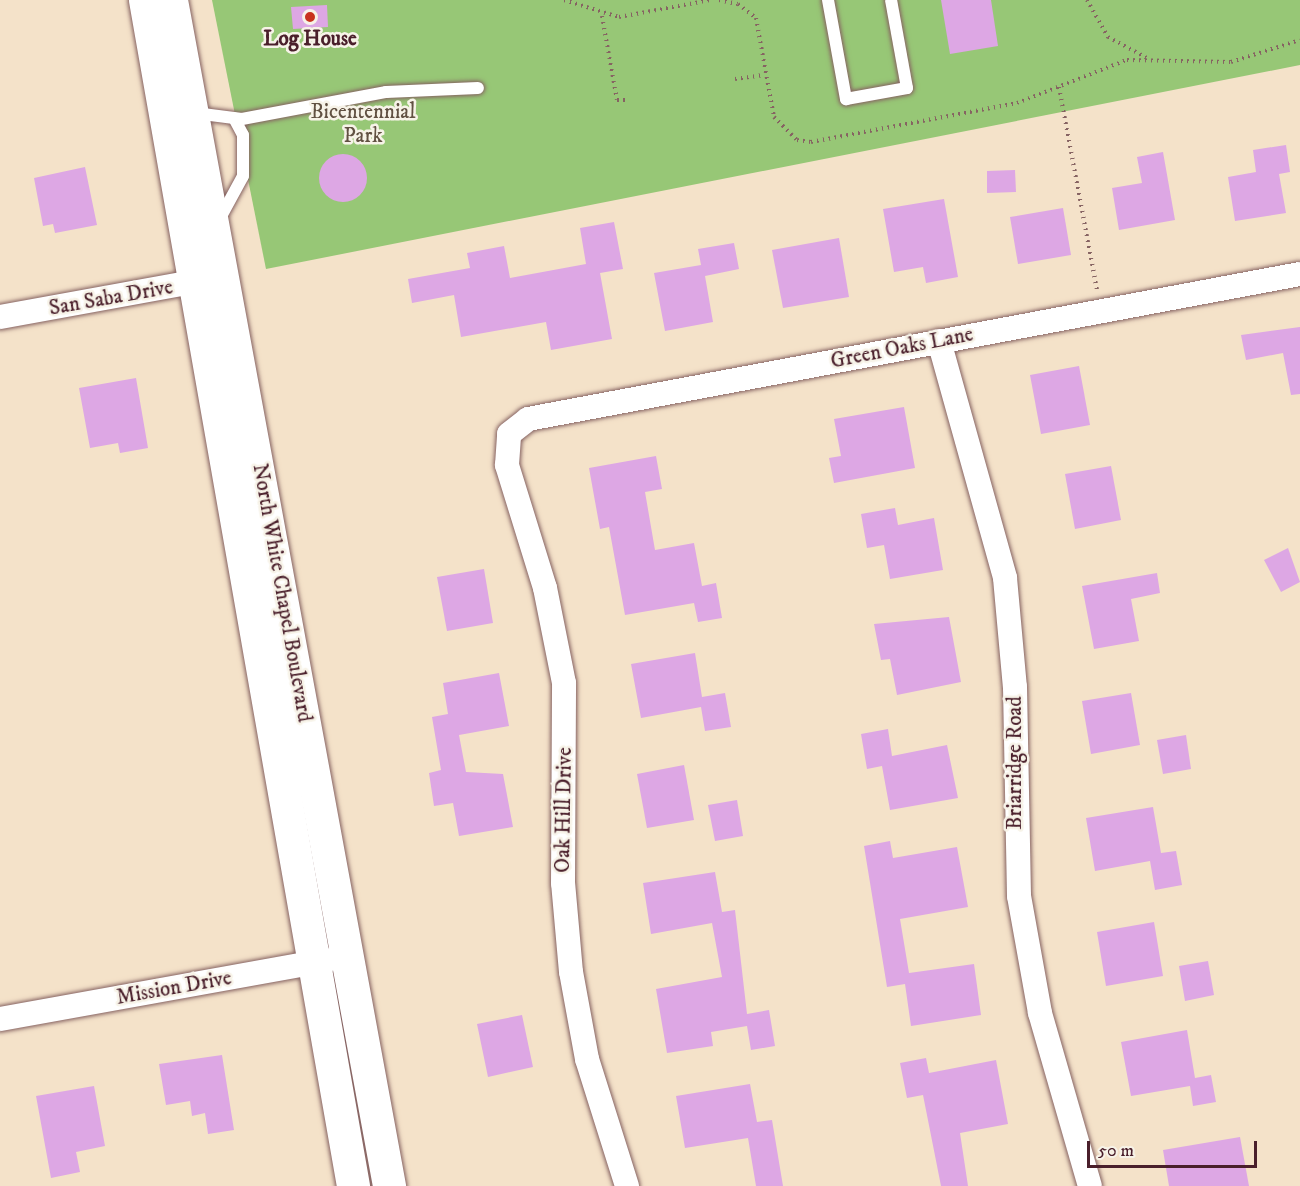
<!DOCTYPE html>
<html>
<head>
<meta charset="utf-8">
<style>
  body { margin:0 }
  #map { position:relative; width:1300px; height:1186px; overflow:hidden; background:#f4e2c9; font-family:"IM FELL DW Pica",serif }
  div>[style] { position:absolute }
  .green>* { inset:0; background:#97c776 }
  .building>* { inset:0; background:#dda7e4 }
  .round { border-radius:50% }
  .path>* { height:4px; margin-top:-2px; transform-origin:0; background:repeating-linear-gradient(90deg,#866362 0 1.5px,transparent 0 6px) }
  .roads { filter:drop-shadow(0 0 2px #866362) drop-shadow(0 0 2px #866362) }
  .service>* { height:12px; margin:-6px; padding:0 6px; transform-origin:6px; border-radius:6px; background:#fff }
  .minor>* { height:24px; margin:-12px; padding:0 12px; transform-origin:12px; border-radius:12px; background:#fff }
  .secondary>* { height:33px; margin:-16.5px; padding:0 16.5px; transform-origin:16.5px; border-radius:16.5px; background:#fff }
  .dots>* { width:16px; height:16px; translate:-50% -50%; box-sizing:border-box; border:3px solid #f7f3e8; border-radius:50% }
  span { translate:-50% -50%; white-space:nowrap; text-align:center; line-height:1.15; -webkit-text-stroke:5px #f7f3e8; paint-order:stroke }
  .poi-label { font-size:21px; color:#4a1f2b; font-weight:700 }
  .park-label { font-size:21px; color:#615142 }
  .street-label { font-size:21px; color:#4a1f2b }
  .scale { position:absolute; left:1087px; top:1141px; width:170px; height:27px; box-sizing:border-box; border:3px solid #4a1f2b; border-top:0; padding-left:8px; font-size:18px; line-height:21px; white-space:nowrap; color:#4a1f2b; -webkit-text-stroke:4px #f7f3e8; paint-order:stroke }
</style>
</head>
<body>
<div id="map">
  <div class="green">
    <div style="clip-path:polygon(212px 0,1300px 0,1300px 65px,266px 269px)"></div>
  </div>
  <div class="building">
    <div style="clip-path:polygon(941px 0,991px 0,998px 46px,950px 54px)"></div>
    <div style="clip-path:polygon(327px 5px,328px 27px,293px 29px,291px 7px)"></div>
    <div style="clip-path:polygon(1286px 145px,1290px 172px,1279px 174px,1286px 213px,1235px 221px,1228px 177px,1256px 172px,1253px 150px)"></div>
    <div style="clip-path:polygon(1163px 152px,1175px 220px,1119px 230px,1112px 188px,1142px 183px,1137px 157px)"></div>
    <div class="round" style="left:319px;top:154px;width:48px;height:48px"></div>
    <div style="clip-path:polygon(85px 167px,97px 225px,55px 233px,53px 224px,43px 226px,34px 178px)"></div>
    <div style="clip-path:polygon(1015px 170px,1016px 192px,987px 193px,987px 171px)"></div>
    <div style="clip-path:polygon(944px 199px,958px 277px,926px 283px,923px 267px,894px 272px,883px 209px)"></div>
    <div style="clip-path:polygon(1063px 208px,1071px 255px,1018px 264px,1010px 217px)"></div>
    <div style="clip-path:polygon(614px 222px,623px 269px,600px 273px,612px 339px,551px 350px,546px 322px,461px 337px,454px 295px,412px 303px,408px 279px,470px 268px,467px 253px,504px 246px,510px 278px,586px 264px,580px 228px)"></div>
    <div style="clip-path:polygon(839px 238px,849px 297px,783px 308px,772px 250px)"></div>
    <div style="clip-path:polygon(734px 243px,739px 269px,705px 276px,713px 322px,665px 331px,654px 273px,701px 265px,698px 249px)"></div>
    <div style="clip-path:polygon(1300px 327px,1300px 394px,1291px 395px,1283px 353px,1246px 360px,1241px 335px)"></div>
    <div style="clip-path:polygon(1079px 366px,1090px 425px,1041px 434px,1030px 375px)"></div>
    <div style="clip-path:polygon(136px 378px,148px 448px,120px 453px,118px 443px,90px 448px,79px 388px)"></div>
    <div style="clip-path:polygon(904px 407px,915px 468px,834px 483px,829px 458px,841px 456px,834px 419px)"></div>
    <div style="clip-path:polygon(656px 456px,662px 489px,645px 492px,655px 550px,694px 543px,702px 586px,716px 583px,722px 618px,698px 622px,694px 603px,625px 615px,609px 527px,600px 529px,589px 468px)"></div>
    <div style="clip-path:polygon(1111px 466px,1121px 520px,1075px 529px,1065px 474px)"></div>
    <div style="clip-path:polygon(895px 508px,898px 525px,934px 518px,943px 570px,890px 579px,884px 545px,867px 548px,861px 514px)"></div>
    <div style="clip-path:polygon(1288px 548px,1300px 582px,1281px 592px,1264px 560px)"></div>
    <div style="clip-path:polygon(484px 569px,493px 623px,447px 631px,437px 577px)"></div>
    <div style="clip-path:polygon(1157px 573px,1160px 593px,1131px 599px,1139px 641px,1094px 649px,1082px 586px)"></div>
    <div style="clip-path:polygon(949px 617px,961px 682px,897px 695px,890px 659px,881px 660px,874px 624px)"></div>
    <div style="clip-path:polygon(695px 653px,702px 697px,725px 693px,731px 727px,705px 731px,701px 707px,641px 718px,631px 664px)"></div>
    <div style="clip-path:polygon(499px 673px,509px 726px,459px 735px,466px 772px,503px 774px,513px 827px,459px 836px,453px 803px,434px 806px,429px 773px,441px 770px,432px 717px,448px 714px,443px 683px)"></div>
    <div style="clip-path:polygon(1131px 693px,1140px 745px,1091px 754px,1082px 701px)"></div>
    <div style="clip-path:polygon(888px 729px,892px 756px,947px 745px,958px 798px,890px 810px,882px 766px,867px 769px,861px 734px)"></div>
    <div style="clip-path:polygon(1186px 735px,1191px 769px,1163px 774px,1157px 740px)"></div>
    <div style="clip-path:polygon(684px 765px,694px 820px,647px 828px,637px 774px)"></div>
    <div style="clip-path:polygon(737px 800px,743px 836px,715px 841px,708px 805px)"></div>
    <div style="clip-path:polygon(1153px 807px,1161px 853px,1176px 851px,1182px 885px,1155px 890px,1150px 861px,1095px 871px,1086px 818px)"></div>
    <div style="clip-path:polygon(890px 841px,893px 858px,957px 847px,968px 907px,900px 919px,909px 973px,974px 964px,981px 1015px,911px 1026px,905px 984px,887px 987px,864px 846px)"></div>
    <div style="clip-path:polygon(715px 872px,722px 912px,735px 910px,747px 1014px,769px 1010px,775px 1046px,751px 1050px,747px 1026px,711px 1032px,713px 1046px,667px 1053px,656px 989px,722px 977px,712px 923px,651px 934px,643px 883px)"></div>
    <div style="clip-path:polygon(1154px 922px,1163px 976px,1106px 986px,1097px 932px)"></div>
    <div style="clip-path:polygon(1208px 961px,1214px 995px,1185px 1001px,1179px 966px)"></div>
    <div style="clip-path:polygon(522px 1015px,533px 1067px,488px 1077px,477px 1024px)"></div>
    <div style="clip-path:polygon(1187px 1030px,1195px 1078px,1211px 1075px,1216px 1102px,1193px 1106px,1190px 1086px,1131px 1096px,1121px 1042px)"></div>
    <div style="clip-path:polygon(222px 1055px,234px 1130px,208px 1134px,205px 1113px,192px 1116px,190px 1101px,166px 1105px,159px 1064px)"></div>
    <div style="clip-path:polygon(926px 1058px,929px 1073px,996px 1060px,1008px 1124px,960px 1133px,968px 1186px,941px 1186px,923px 1095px,907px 1098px,900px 1063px)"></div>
    <div style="clip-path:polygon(750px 1084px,757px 1122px,772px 1120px,783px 1186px,756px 1186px,748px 1138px,685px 1148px,676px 1096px)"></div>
    <div style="clip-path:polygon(94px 1086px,105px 1146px,76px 1152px,80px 1172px,51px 1178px,36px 1096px)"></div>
    <div style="clip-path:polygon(1240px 1137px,1249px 1186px,1169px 1186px,1163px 1150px)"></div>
  </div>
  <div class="path">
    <div style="left:564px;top:0;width:58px;rotate:17.2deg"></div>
    <div style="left:619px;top:17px;width:94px;rotate:-10.5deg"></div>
    <div style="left:719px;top:0;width:19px;rotate:12deg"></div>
    <div style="left:738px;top:4px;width:23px;rotate:38deg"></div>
    <div style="left:756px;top:18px;width:101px;rotate:79.7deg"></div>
    <div style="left:774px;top:117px;width:33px;rotate:45deg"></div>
    <div style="left:797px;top:140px;width:14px;rotate:8deg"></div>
    <div style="left:811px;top:142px;width:210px;rotate:-10.7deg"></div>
    <div style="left:1017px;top:103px;width:118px;rotate:-21.4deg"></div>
    <div style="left:1127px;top:60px;width:104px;rotate:1.1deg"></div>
    <div style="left:1231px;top:62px;width:72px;rotate:-17.7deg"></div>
    <div style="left:1087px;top:0;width:43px;rotate:60.4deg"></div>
    <div style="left:1108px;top:37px;width:47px;rotate:28.2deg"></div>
    <div style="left:602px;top:16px;width:85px;rotate:79.9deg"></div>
    <div style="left:617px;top:100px;width:9px"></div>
    <div style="left:735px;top:79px;width:29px;rotate:-8deg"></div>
    <div style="left:1059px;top:87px;width:207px;rotate:79.4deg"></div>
  </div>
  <div class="roads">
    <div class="service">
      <div style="left:828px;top:0;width:101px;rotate:79.7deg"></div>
      <div style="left:846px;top:99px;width:62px;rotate:-10.2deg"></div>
      <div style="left:907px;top:88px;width:89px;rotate:-100.3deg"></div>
      <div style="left:195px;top:113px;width:47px;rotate:7.3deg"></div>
      <div style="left:242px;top:119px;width:147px;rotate:-10.6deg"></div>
      <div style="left:386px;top:92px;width:92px;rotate:-2.5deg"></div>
      <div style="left:218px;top:222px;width:52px;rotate:-61.5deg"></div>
      <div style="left:243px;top:176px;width:41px;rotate:-90deg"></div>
      <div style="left:243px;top:135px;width:19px;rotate:-118deg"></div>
    </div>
    <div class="minor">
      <div style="left:0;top:317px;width:213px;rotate:-10.3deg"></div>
      <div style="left:939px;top:341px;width:246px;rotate:74.4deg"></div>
      <div style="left:1005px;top:578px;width:109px;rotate:84.8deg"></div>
      <div style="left:1015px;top:687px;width:209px;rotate:88.9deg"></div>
      <div style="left:1019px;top:896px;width:119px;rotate:79.8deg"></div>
      <div style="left:1040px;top:1013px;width:180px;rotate:73.9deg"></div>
      <div style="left:0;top:1019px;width:333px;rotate:-10.2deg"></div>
      <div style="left:627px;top:1186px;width:133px;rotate:-107.5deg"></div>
      <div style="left:587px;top:1059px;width:88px;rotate:-100.4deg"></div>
      <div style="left:571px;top:972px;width:89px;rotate:-95.1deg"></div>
      <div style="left:563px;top:883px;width:200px;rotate:-89.7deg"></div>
      <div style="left:564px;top:683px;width:97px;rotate:-101.3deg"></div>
      <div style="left:545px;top:588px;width:129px;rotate:-107.2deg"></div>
      <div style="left:507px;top:465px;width:31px;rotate:-86deg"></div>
      <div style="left:509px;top:434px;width:24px;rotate:-38deg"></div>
      <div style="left:528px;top:419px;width:785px;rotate:-10.64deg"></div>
    </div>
    <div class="secondary">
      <div style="left:145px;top:0;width:1204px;rotate:80.05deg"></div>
      <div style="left:171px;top:0;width:1206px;rotate:79.58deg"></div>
    </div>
  </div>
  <div class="dots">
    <div style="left:310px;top:17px;background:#c8321e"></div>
  </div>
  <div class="poi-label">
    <span style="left:310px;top:39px">Log House</span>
  </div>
  <div class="park-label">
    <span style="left:363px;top:124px">Bicentennial<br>Park</span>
  </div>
  <div class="street-label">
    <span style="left:111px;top:298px;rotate:-10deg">San Saba Drive</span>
    <span style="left:902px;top:348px;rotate:-11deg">Green Oaks Lane</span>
    <span style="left:282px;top:593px;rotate:80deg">North White Chapel Boulevard</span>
    <span style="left:1015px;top:763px;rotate:-90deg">Briarridge Road</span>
    <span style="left:564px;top:810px;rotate:-89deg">Oak Hill Drive</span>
    <span style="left:174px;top:988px;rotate:-10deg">Mission Drive</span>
  </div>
  <div class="scale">50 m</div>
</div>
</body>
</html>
